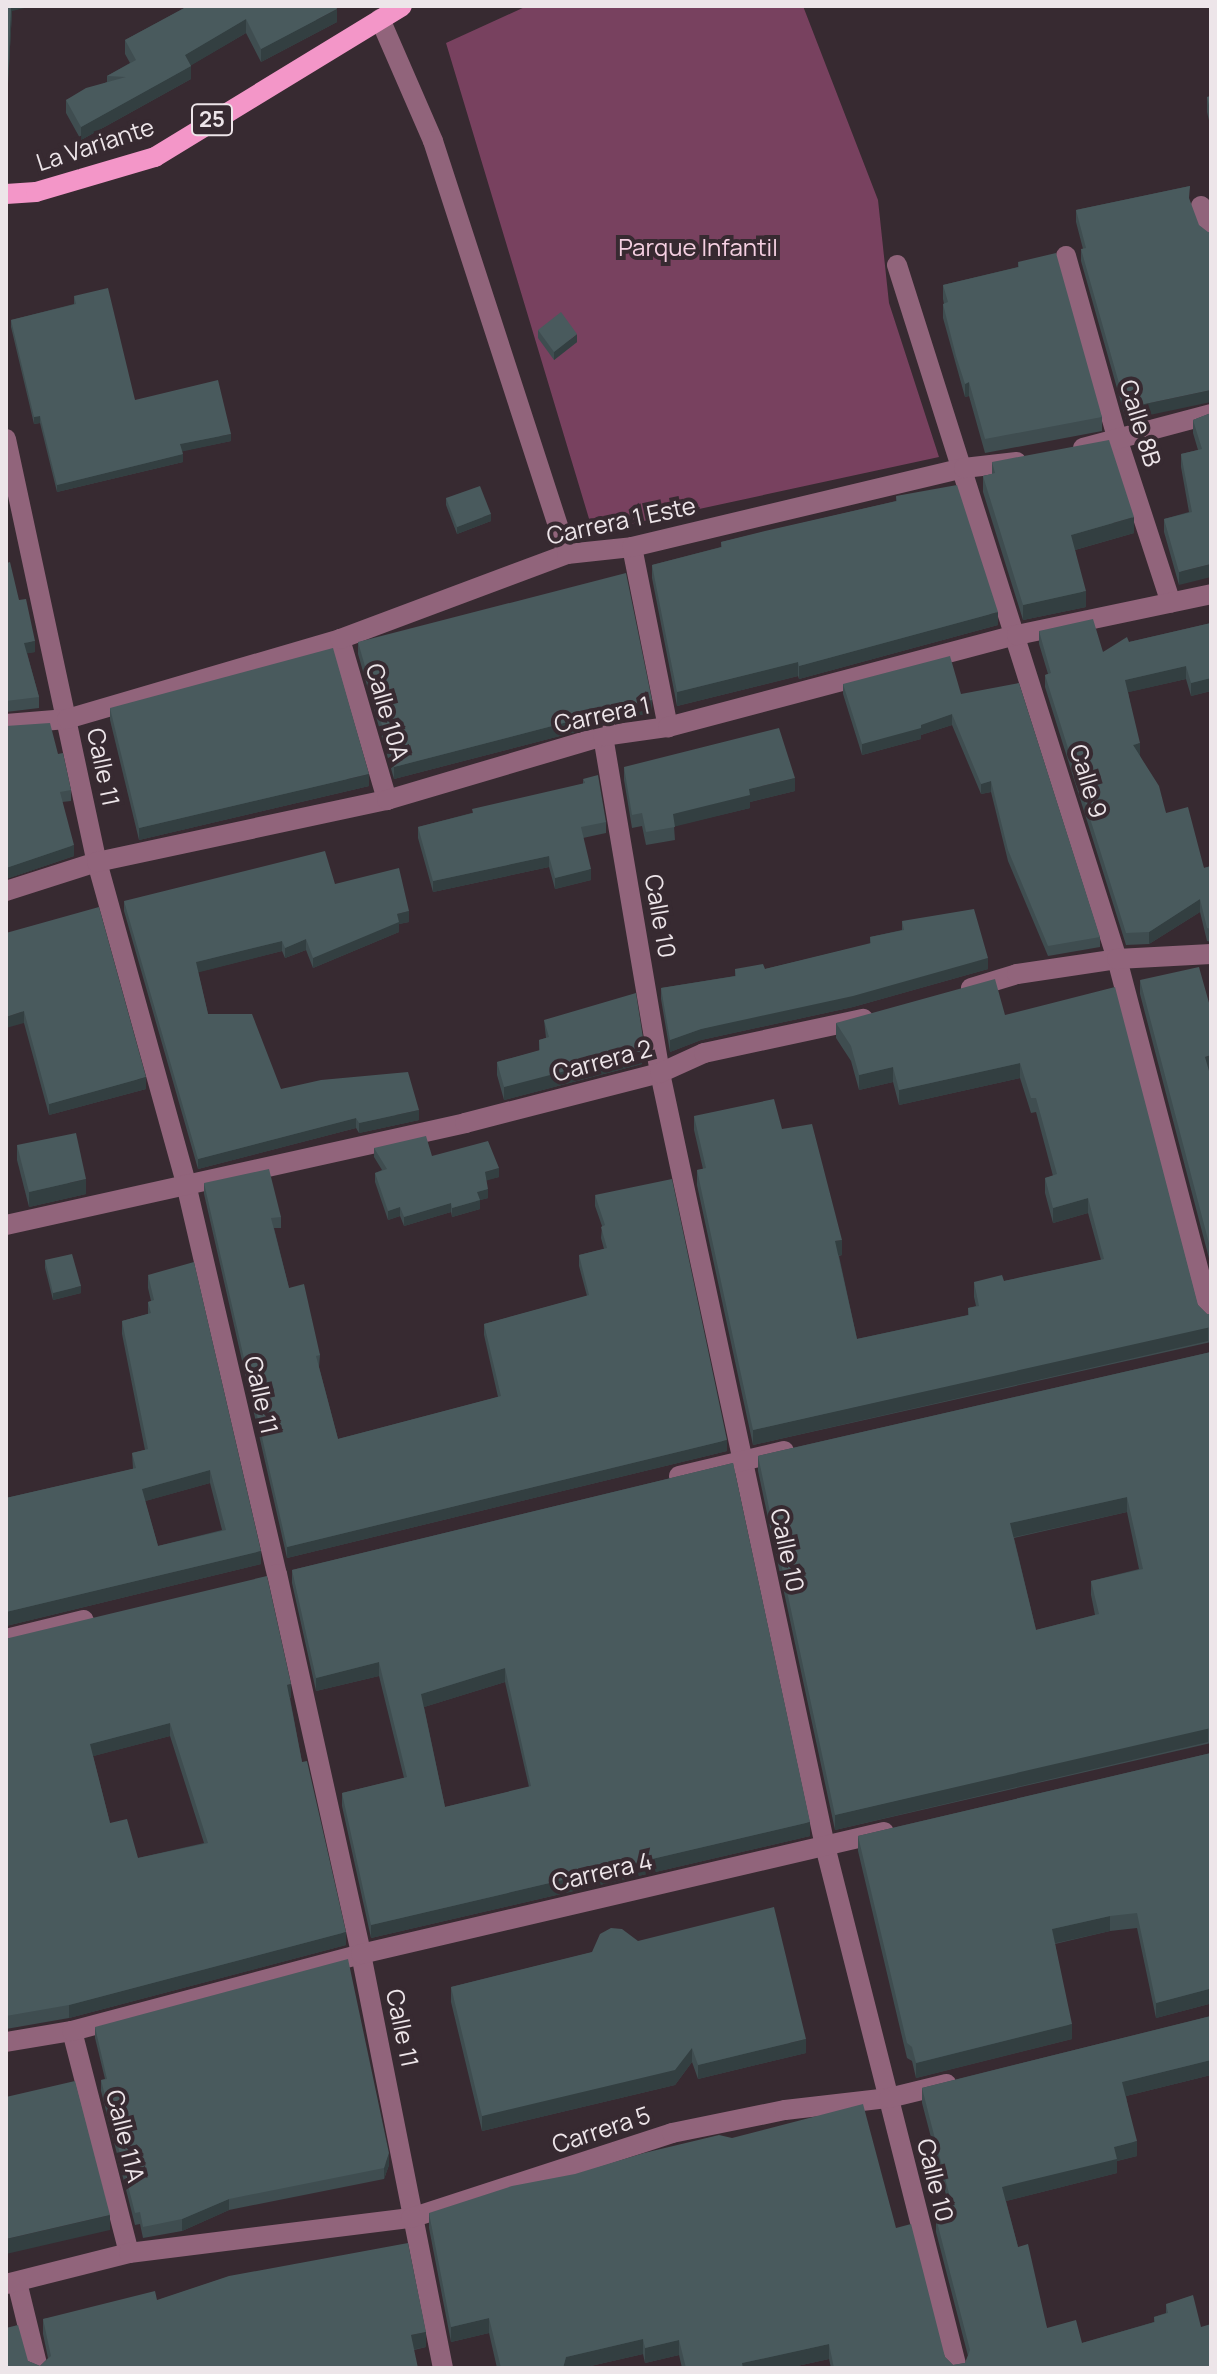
<!DOCTYPE html>
<html>
<head>
<meta charset="utf-8">
<style>
  body { margin:0 }
  #map { position:relative; width:1217px; height:2374px; overflow:hidden; background:#372a31; font-family:Manrope,sans-serif }
  div>[style] { position:absolute }
  .green>* { inset:0; background:#78415f }
  .minor>* { height:20px; margin:-10px; padding:0 10px; transform-origin:10px; border-radius:10px; background:#91647b }
  .major>* { height:20px; margin:-10px; padding:0 10px; transform-origin:10px; border-radius:10px; background:#f396c8 }
  .wall>* { inset:0; background:#3f4d50 }
  .shaded-wall>* { inset:0; background:#333f41 }
  .building>* { inset:0; background:#495a5d }
  span { translate:-50% -50%; white-space:nowrap; text-align:center; line-height:1.15; -webkit-text-stroke:8px #372a31; paint-order:stroke }
  .shield-label span { padding:2px 6px; background:#372a31; border:2px solid; border-radius:6px; -webkit-text-stroke-width:0 }
  .shield-label { font-size:22px; color:#ede5e9; font-weight:700 }
  .street-label { font-size:24px; color:#ede5e9 }
  .park-label { font-size:24px; color:#f4cfe1 }
  .frame { position:absolute; inset:0; border:8px solid #ede5e9; pointer-events:none }
</style>
</head>
<body>
<div id="map">
  <div class="green">
    <div style="clip-path:polygon(527px 6px,803px 6px,878px 200px,889px 303px,939px 457px,593px 532px,446px 43px)"></div>
  </div>
  <div class="minor">
    <div style="left:380px;top:19px;width:133px;rotate:66.5deg"></div>
    <div style="left:433px;top:141px;width:434px;rotate:72deg"></div>
    <div style="left:1201px;top:206px;width:27px;rotate:68deg"></div>
    <div style="left:1066px;top:256px;width:192px;rotate:74.3deg"></div>
    <div style="left:1118px;top:441px;width:170px;rotate:71.9deg"></div>
    <div style="left:897px;top:265px;width:728px;rotate:72.41deg"></div>
    <div style="left:1117px;top:959px;width:370px;rotate:75.3deg"></div>
    <div style="left:6px;top:439px;width:433px;rotate:77.9deg"></div>
    <div style="left:97px;top:862px;width:334px;rotate:74.5deg"></div>
    <div style="left:186px;top:1184px;width:400px;rotate:76.9deg"></div>
    <div style="left:277px;top:1574px;width:389px;rotate:77.5deg"></div>
    <div style="left:361px;top:1954px;width:422px;rotate:78.8deg"></div>
    <div style="left:1083px;top:448px;width:132px;rotate:-14.9deg"></div>
    <div style="left:632px;top:547px;width:184px;rotate:78.7deg"></div>
    <div style="left:340px;top:639px;width:168px;rotate:73.7deg"></div>
    <div style="left:6px;top:724px;width:61px;rotate:-4.7deg"></div>
    <div style="left:67px;top:719px;width:284px;rotate:-16.3deg"></div>
    <div style="left:340px;top:639px;width:242px;rotate:-20.5deg"></div>
    <div style="left:567px;top:554px;width:65px;rotate:-6.1deg"></div>
    <div style="left:632px;top:547px;width:341px;rotate:-13.4deg"></div>
    <div style="left:964px;top:468px;width:53px;rotate:-6.5deg"></div>
    <div style="left:603px;top:736px;width:342px;rotate:80.4deg"></div>
    <div style="left:660px;top:1073px;width:790px;rotate:77.95deg"></div>
    <div style="left:825px;top:1846px;width:538px;rotate:75.81deg"></div>
    <div style="left:6px;top:891px;width:96px;rotate:-17.7deg"></div>
    <div style="left:97px;top:862px;width:297px;rotate:-12.1deg"></div>
    <div style="left:387px;top:800px;width:225px;rotate:-16.5deg"></div>
    <div style="left:603px;top:736px;width:66px;rotate:-7.9deg"></div>
    <div style="left:668px;top:727px;width:361px;rotate:-14.8deg"></div>
    <div style="left:1017px;top:635px;width:198px;rotate:-11.9deg"></div>
    <div style="left:971px;top:988px;width:48px;rotate:-16.9deg"></div>
    <div style="left:1017px;top:974px;width:101px;rotate:-8.5deg"></div>
    <div style="left:1117px;top:959px;width:94px;rotate:-3deg"></div>
    <div style="left:6px;top:1225px;width:470px;rotate:-12.5deg"></div>
    <div style="left:465px;top:1123px;width:201px;rotate:-14.4deg"></div>
    <div style="left:660px;top:1073px;width:48px;rotate:-24.4deg"></div>
    <div style="left:704px;top:1053px;width:163px;rotate:-12.1deg"></div>
    <div style="left:679px;top:1476px;width:108px;rotate:-13.4deg"></div>
    <div style="left:6px;top:1639px;width:80px;rotate:-13.7deg"></div>
    <div style="left:72px;top:2031px;width:229px;rotate:75.6deg"></div>
    <div style="left:6px;top:2042px;width:67px;rotate:-9.5deg"></div>
    <div style="left:72px;top:2031px;width:299px;rotate:-14.9deg"></div>
    <div style="left:361px;top:1954px;width:537px;rotate:-13.13deg"></div>
    <div style="left:17px;top:2282px;width:89px;rotate:76.3deg"></div>
    <div style="left:6px;top:2284px;width:127px;rotate:-14.1deg"></div>
    <div style="left:129px;top:2253px;width:284px;rotate:-7.1deg"></div>
    <div style="left:411px;top:2218px;width:274px;rotate:-18deg"></div>
    <div style="left:672px;top:2133px;width:115px;rotate:-11.5deg"></div>
    <div style="left:785px;top:2110px;width:105px;rotate:-6.6deg"></div>
    <div style="left:889px;top:2098px;width:59px;rotate:-13.8deg"></div>
  </div>
  <div class="major">
    <div style="left:6px;top:194px;width:30px;rotate:-4deg"></div>
    <div style="left:36px;top:192px;width:124px;rotate:-16.4deg"></div>
    <div style="left:155px;top:157px;width:289px;rotate:-31.4deg"></div>
  </div>
  <div class="wall">
    <div style="clip-path:polygon(6px 6px,12px 11px,8px 84px,6px 84px)"></div>
    <div style="clip-path:polygon(188px 6px,337px 22px,261px 62px,246px 33px,191px 65px,191px 79px,81px 140px,66px 113px,66px 100px,107px 82px,107px 76px,130px 63px,125px 54px,125px 40px)"></div>
    <div style="clip-path:polygon(1211px 96px,1211px 129px,1207px 112px,1207px 97px)"></div>
    <div style="clip-path:polygon(1190px 186px,1126px 420px,1081px 261px,1081px 249px,1083px 249px,1076px 222px,1076px 210px)"></div>
    <div style="clip-path:polygon(1018px 262px,1102px 417px,1102px 431px,985px 453px,969px 396px,965px 397px,943px 318px,943px 304px,944px 304px,943px 299px,943px 285px,1018px 267px)"></div>
    <div style="clip-path:polygon(74px 296px,135px 400px,231px 441px,182px 451px,183px 462px,57px 492px,40px 423px,34px 424px,11px 327px,11px 320px,74px 304px)"></div>
    <div style="clip-path:polygon(538px 330px,577px 342px,554px 360px,538px 338px)"></div>
    <div style="clip-path:polygon(1211px 413px,1179px 585px,1164px 532px,1164px 519px,1189px 512px,1181px 467px,1181px 454px,1198px 450px,1193px 433px,1193px 420px)"></div>
    <div style="clip-path:polygon(992px 462px,1134px 533px,1075px 550px,1086px 607px,1023px 620px,983px 492px,983px 476px,992px 474px)"></div>
    <div style="clip-path:polygon(896px 496px,998px 625px,799px 679px,798px 676px,677px 706px,652px 578px,652px 565px,721px 547px,721px 542px,896px 501px)"></div>
    <div style="clip-path:polygon(446px 498px,491px 521px,457px 534px,446px 505px)"></div>
    <div style="clip-path:polygon(6px 560px,35px 652px,27px 653px,39px 697px,39px 708px,6px 712px)"></div>
    <div style="clip-path:polygon(1211px 623px,1211px 691px,1191px 696px,1186px 679px,1128px 692px,1140px 756px,1166px 813px,1204px 868px,1211px 866px,1211px 942px,1207px 941px,1200px 912px,1149px 944px,1126px 945px,1045px 687px,1045px 675px,1048px 674px,1039px 644px,1039px 631px,1103px 652px,1129px 642px)"></div>
    <div style="clip-path:polygon(358px 642px,652px 712px,394px 779px,358px 654px)"></div>
    <div style="clip-path:polygon(843px 684px,961px 694px,1100px 937px,1100px 947px,1048px 956px,1008px 861px,991px 792px,981px 794px,952px 725px,921px 735px,921px 739px,862px 755px,843px 694px)"></div>
    <div style="clip-path:polygon(110px 708px,369px 786px,139px 840px,110px 720px)"></div>
    <div style="clip-path:polygon(6px 726px,58px 754px,71px 790px,71px 801px,62px 802px,74px 856px,6px 879px)"></div>
    <div style="clip-path:polygon(624px 767px,795px 791px,750px 802px,750px 808px,674px 826px,675px 840px,646px 845px,642px 826px,632px 828px,624px 780px)"></div>
    <div style="clip-path:polygon(583px 779px,606px 822px,606px 833px,583px 838px,591px 880px,555px 889px,549px 867px,433px 892px,418px 838px,418px 827px,583px 784px)"></div>
    <div style="clip-path:polygon(335px 884px,409px 922px,399px 924px,399px 932px,313px 968px,306px 950px,285px 958px,282px 951px,198px 972px,208px 1014px,281px 1089px,419px 1120px,359px 1133px,356px 1128px,198px 1169px,124px 911px,124px 901px)"></div>
    <div style="clip-path:polygon(902px 921px,988px 969px,853px 1007px,701px 1040px,670px 1052px,661px 999px,661px 988px,735px 976px,735px 969px,765px 969px,870px 944px,870px 937px,902px 930px)"></div>
    <div style="clip-path:polygon(6px 933px,146px 1089px,49px 1115px,24px 1023px)"></div>
    <div style="clip-path:polygon(1140px 980px,1211px 1070px,1209px 1071px,1211px 1078px,1211px 1266px,1140px 994px)"></div>
    <div style="clip-path:polygon(1005px 1015px,1198px 1305px,1207px 1314px,1211px 1314px,1211px 1342px,753px 1445px,697px 1185px,697px 1170px,703px 1169px,694px 1130px,694px 1116px,782px 1129px,842px 1255px,839px 1256px,857px 1339px,968px 1315px,968px 1308px,976px 1306px,974px 1297px,974px 1282px,1004px 1281px,1101px 1260px,1088px 1213px,1053px 1223px,1045px 1193px,1045px 1178px,1053px 1176px,1036px 1112px,1031px 1113px,1020px 1078px,899px 1105px,893px 1082px,859px 1090px,851px 1061px,836px 1038px,836px 1023px)"></div>
    <div style="clip-path:polygon(544px 1020px,644px 1057px,642px 1058px,642px 1064px,504px 1100px,497px 1075px,497px 1062px,539px 1051px,539px 1040px,546px 1038px)"></div>
    <div style="clip-path:polygon(17px 1145px,86px 1194px,29px 1207px,17px 1160px)"></div>
    <div style="clip-path:polygon(374px 1148px,432px 1156px,499px 1177px,486px 1180px,488px 1198px,480px 1200px,480px 1209px,452px 1217px,451px 1212px,404px 1226px,400px 1216px,388px 1220px,375px 1182px,375px 1173px,382px 1170px,374px 1157px)"></div>
    <div style="clip-path:polygon(204px 1183px,281px 1217px,281px 1228px,274px 1228px,289px 1288px,320px 1355px,319px 1367px,338px 1439px,498px 1397px,484px 1335px,484px 1324px,587px 1296px,579px 1266px,579px 1255px,604px 1249px,601px 1238px,602px 1226px,595px 1206px,595px 1195px,727px 1451px,287px 1558px,204px 1194px)"></div>
    <div style="clip-path:polygon(45px 1260px,81px 1293px,53px 1300px,45px 1268px)"></div>
    <div style="clip-path:polygon(evenodd,148px 1275px,261px 1564px,6px 1626px,6px 1498px,133px 1469px,132px 1453px,145px 1450px,122px 1334px,122px 1321px,148px 1314px,148px 1302px,151px 1301px,148px 1288px,148px 1275px,210px 1483px,222px 1530px,158px 1546px,145px 1501px,210px 1483px)"></div>
    <div style="clip-path:polygon(evenodd,1211px 1352px,1211px 1743px,835px 1830px,758px 1471px,758px 1456px,1211px 1352px,1127px 1512px,1139px 1569px,1091px 1581px,1091px 1595px,1095px 1615px,1036px 1630px,1014px 1538px,1127px 1512px)"></div>
    <div style="clip-path:polygon(evenodd,733px 1463px,810px 1836px,371px 1938px,342px 1806px,342px 1793px,404px 1778px,379px 1676px,316px 1691px,292px 1583px,292px 1570px,733px 1463px,505px 1682px,529px 1787px,445px 1807px,424px 1707px,505px 1682px)"></div>
    <div style="clip-path:polygon(evenodd,6px 1638px,291px 1697px,290px 1698px,302px 1762px,346px 1945px,69px 2018px,6px 2029px,6px 1638px,170px 1736px,204px 1843px,138px 1858px,110px 1823px,93px 1756px,170px 1736px)"></div>
    <div style="clip-path:polygon(1211px 1753px,1211px 2005px,1209px 2004px,1156px 2018px,1137px 1928px,1110px 1931px,1055px 1944px,1072px 2039px,916px 2078px,912px 2061px,907px 2058px,858px 1851px,858px 1836px)"></div>
    <div style="clip-path:polygon(638px 1941px,806px 2053px,698px 2079px,692px 2062px,675px 2085px,482px 2131px,451px 2002px,451px 1987px)"></div>
    <div style="clip-path:polygon(1211px 2016px,1211px 2075px,1126px 2096px,1137px 2156px,1117px 2161px,1117px 2173px,1006px 2201px,1018px 2247px,1047px 2328px,1082px 2343px,1154px 2322px,1154px 2317px,1166px 2313px,1166px 2304px,1211px 2368px,831px 2368px,829px 2359px,788px 2368px,682px 2368px,679px 2355px,645px 2363px,643px 2354px,582px 2368px,497px 2368px,489px 2333px,451px 2342px,429px 2228px,429px 2213px,896px 2228px,945px 2357px,953px 2365px,965px 2363px,968px 2356px,936px 2232px,936px 2218px,951px 2214px,922px 2103px,922px 2088px)"></div>
    <div style="clip-path:polygon(95px 2027px,389px 2165px,384px 2179px,229px 2210px,182px 2231px,143px 2238px,140px 2224px,135px 2225px,101px 2091px,101px 2080px,105px 2079px,95px 2038px)"></div>
    <div style="clip-path:polygon(157px 2300px,426px 2347px,414px 2350px,6px 2368px,28px 2361px,40px 2366px,48px 2358px,43px 2334px,43px 2319px)"></div>
  </div>
  <div class="shaded-wall">
    <div style="clip-path:polygon(11px 6px,33px 6px,12px 11px,8px 84px)"></div>
    <div style="clip-path:polygon(337px 9px,337px 22px,261px 62px,261px 49px)"></div>
    <div style="clip-path:polygon(246px 19px,246px 33px,185px 69px,185px 55px)"></div>
    <div style="clip-path:polygon(191px 66px,191px 79px,81px 140px,81px 127px)"></div>
    <div style="clip-path:polygon(577px 334px,577px 342px,554px 360px,554px 352px)"></div>
    <div style="clip-path:polygon(969px 382px,969px 396px,965px 397px,965px 384px)"></div>
    <div style="clip-path:polygon(1211px 390px,1211px 402px,1126px 420px,1126px 408px)"></div>
    <div style="clip-path:polygon(40px 416px,40px 423px,34px 424px,34px 417px)"></div>
    <div style="clip-path:polygon(231px 434px,231px 441px,180px 452px,180px 444px)"></div>
    <div style="clip-path:polygon(183px 454px,183px 462px,57px 492px,57px 485px)"></div>
    <div style="clip-path:polygon(491px 514px,491px 521px,457px 534px,457px 527px)"></div>
    <div style="clip-path:polygon(1134px 517px,1134px 533px,1071px 551px,1071px 535px)"></div>
    <div style="clip-path:polygon(1211px 564px,1211px 577px,1179px 585px,1179px 572px)"></div>
    <div style="clip-path:polygon(1086px 591px,1086px 607px,1023px 620px,1023px 605px)"></div>
    <div style="clip-path:polygon(998px 612px,998px 625px,799px 679px,799px 666px)"></div>
    <div style="clip-path:polygon(35px 641px,35px 652px,24px 654px,24px 643px)"></div>
    <div style="clip-path:polygon(798px 662px,798px 676px,677px 706px,677px 692px)"></div>
    <div style="clip-path:polygon(1186px 666px,1186px 679px,1125px 693px,1125px 680px)"></div>
    <div style="clip-path:polygon(1211px 678px,1211px 691px,1191px 696px,1191px 683px)"></div>
    <div style="clip-path:polygon(652px 700px,652px 712px,394px 779px,394px 767px)"></div>
    <div style="clip-path:polygon(952px 714px,952px 725px,921px 735px,921px 739px,862px 755px,862px 744px)"></div>
    <div style="clip-path:polygon(1140px 743px,1140px 756px,1133px 745px)"></div>
    <div style="clip-path:polygon(369px 774px,369px 786px,139px 840px,139px 828px)"></div>
    <div style="clip-path:polygon(795px 778px,795px 791px,750px 802px,750px 808px,673px 827px,673px 814px,749px 789px)"></div>
    <div style="clip-path:polygon(991px 781px,991px 792px,981px 794px,981px 784px)"></div>
    <div style="clip-path:polygon(74px 845px,74px 856px,6px 879px,6px 868px)"></div>
    <div style="clip-path:polygon(549px 856px,549px 867px,433px 892px,433px 881px)"></div>
    <div style="clip-path:polygon(591px 869px,591px 880px,555px 889px,555px 878px)"></div>
    <div style="clip-path:polygon(1200px 899px,1200px 912px,1149px 944px,1149px 932px)"></div>
    <div style="clip-path:polygon(409px 911px,409px 922px,399px 924px,399px 932px,313px 968px,313px 958px,397px 914px)"></div>
    <div style="clip-path:polygon(306px 939px,306px 950px,285px 958px,285px 948px)"></div>
    <div style="clip-path:polygon(282px 941px,282px 951px,196px 973px,196px 962px)"></div>
    <div style="clip-path:polygon(988px 958px,988px 969px,853px 1007px,701px 1040px,670px 1052px,670px 1040px,701px 1029px)"></div>
    <div style="clip-path:polygon(24px 1011px,24px 1023px,6px 1028px,6px 1017px)"></div>
    <div style="clip-path:polygon(644px 1044px,644px 1057px,642px 1058px,642px 1064px,504px 1100px,504px 1087px)"></div>
    <div style="clip-path:polygon(1211px 1055px,1211px 1070px,1205px 1072px,1205px 1057px)"></div>
    <div style="clip-path:polygon(1020px 1063px,1020px 1078px,899px 1105px,899px 1090px)"></div>
    <div style="clip-path:polygon(893px 1067px,893px 1082px,859px 1090px,859px 1075px)"></div>
    <div style="clip-path:polygon(146px 1077px,146px 1089px,49px 1115px,49px 1104px)"></div>
    <div style="clip-path:polygon(419px 1110px,419px 1120px,359px 1133px,359px 1123px)"></div>
    <div style="clip-path:polygon(356px 1118px,356px 1128px,198px 1169px,198px 1159px)"></div>
    <div style="clip-path:polygon(499px 1168px,499px 1177px,485px 1181px,485px 1172px)"></div>
    <div style="clip-path:polygon(86px 1179px,86px 1194px,29px 1207px,29px 1192px)"></div>
    <div style="clip-path:polygon(488px 1189px,488px 1198px,477px 1201px,477px 1192px)"></div>
    <div style="clip-path:polygon(1088px 1198px,1088px 1213px,1053px 1223px,1053px 1208px)"></div>
    <div style="clip-path:polygon(480px 1200px,480px 1209px,452px 1217px,452px 1208px)"></div>
    <div style="clip-path:polygon(451px 1203px,451px 1212px,404px 1226px,404px 1217px)"></div>
    <div style="clip-path:polygon(400px 1207px,400px 1216px,388px 1220px,388px 1211px)"></div>
    <div style="clip-path:polygon(842px 1240px,842px 1255px,835px 1256px,835px 1241px)"></div>
    <div style="clip-path:polygon(81px 1286px,81px 1293px,53px 1300px,53px 1293px)"></div>
    <div style="clip-path:polygon(1208px 1326px,1208px 1341px,753px 1445px,753px 1430px)"></div>
    <div style="clip-path:polygon(727px 1440px,727px 1451px,287px 1558px,287px 1547px)"></div>
    <div style="clip-path:polygon(210px 1470px,210px 1483px,142px 1502px,142px 1489px)"></div>
    <div style="clip-path:polygon(1127px 1497px,1127px 1512px,1010px 1538px,1010px 1523px)"></div>
    <div style="clip-path:polygon(261px 1551px,261px 1564px,6px 1626px,6px 1612px)"></div>
    <div style="clip-path:polygon(379px 1662px,379px 1676px,316px 1691px,316px 1678px)"></div>
    <div style="clip-path:polygon(505px 1668px,505px 1682px,421px 1708px,421px 1694px)"></div>
    <div style="clip-path:polygon(291px 1684px,291px 1697px,287px 1698px,287px 1685px)"></div>
    <div style="clip-path:polygon(170px 1723px,170px 1736px,90px 1757px,90px 1744px)"></div>
    <div style="clip-path:polygon(1208px 1727px,1208px 1742px,835px 1830px,835px 1815px)"></div>
    <div style="clip-path:polygon(810px 1822px,810px 1836px,371px 1938px,371px 1925px)"></div>
    <div style="clip-path:polygon(1110px 1916px,1110px 1931px,1052px 1944px,1052px 1929px)"></div>
    <div style="clip-path:polygon(346px 1932px,346px 1945px,69px 2018px,69px 2005px)"></div>
    <div style="clip-path:polygon(1209px 1989px,1209px 2004px,1156px 2018px,1156px 2003px)"></div>
    <div style="clip-path:polygon(1072px 2024px,1072px 2039px,916px 2078px,916px 2063px)"></div>
    <div style="clip-path:polygon(806px 2039px,806px 2053px,698px 2079px,698px 2065px)"></div>
    <div style="clip-path:polygon(692px 2048px,692px 2062px,675px 2085px,482px 2131px,482px 2116px)"></div>
    <div style="clip-path:polygon(1211px 2060px,1211px 2075px,1122px 2097px,1122px 2082px)"></div>
    <div style="clip-path:polygon(1137px 2141px,1137px 2156px,1117px 2161px,1117px 2173px,1002px 2202px,1002px 2187px,1114px 2147px)"></div>
    <div style="clip-path:polygon(389px 2153px,389px 2165px,384px 2179px,384px 2168px)"></div>
    <div style="clip-path:polygon(229px 2199px,229px 2210px,182px 2231px,182px 2219px)"></div>
    <div style="clip-path:polygon(110px 2215px,110px 2230px,6px 2254px,6px 2239px)"></div>
    <div style="clip-path:polygon(489px 2318px,489px 2333px,451px 2342px,451px 2327px)"></div>
    <div style="clip-path:polygon(426px 2332px,426px 2347px,411px 2350px,411px 2335px)"></div>
    <div style="clip-path:polygon(643px 2339px,643px 2354px,582px 2368px,563px 2368px,566px 2357px)"></div>
    <div style="clip-path:polygon(679px 2340px,679px 2355px,645px 2363px,645px 2348px)"></div>
    <div style="clip-path:polygon(829px 2344px,829px 2359px,788px 2368px,742px 2368px,742px 2363px)"></div>
  </div>
  <div class="building">
    <div style="clip-path:polygon(6px 6px,11px 6px,8px 71px,6px 71px)"></div>
    <div style="clip-path:polygon(188px 6px,336px 6px,337px 9px,261px 49px,246px 19px,185px 55px,191px 66px,81px 127px,66px 100px,86px 88px,126px 77px,107px 76px,136px 60px,125px 40px)"></div>
    <div style="clip-path:polygon(1211px 96px,1211px 114px,1207px 97px)"></div>
    <div style="clip-path:polygon(1190px 186px,1189px 198px,1199px 225px,1208px 232px,1211px 232px,1211px 390px,1126px 408px,1081px 249px,1086px 248px,1076px 210px)"></div>
    <div style="clip-path:polygon(1056px 253px,1102px 417px,985px 439px,969px 382px,965px 384px,956px 356px,943px 304px,948px 302px,943px 285px,1019px 267px,1018px 262px)"></div>
    <div style="clip-path:polygon(108px 288px,135px 400px,218px 380px,231px 434px,180px 444px,183px 454px,57px 485px,40px 416px,34px 417px,11px 320px,76px 304px,74px 296px)"></div>
    <div style="clip-path:polygon(561px 312px,577px 334px,554px 352px,538px 330px)"></div>
    <div style="clip-path:polygon(1211px 413px,1211px 564px,1179px 572px,1164px 519px,1192px 512px,1181px 454px,1202px 449px,1193px 420px)"></div>
    <div style="clip-path:polygon(1109px 440px,1134px 517px,1071px 535px,1086px 591px,1023px 605px,983px 476px,995px 473px,992px 462px)"></div>
    <div style="clip-path:polygon(957px 485px,998px 612px,799px 666px,798px 662px,677px 692px,652px 565px,722px 547px,721px 542px,765px 531px,897px 501px,896px 496px)"></div>
    <div style="clip-path:polygon(480px 486px,491px 514px,457px 527px,446px 498px)"></div>
    <div style="clip-path:polygon(6px 560px,7px 563px,10px 562px,19px 600px,26px 599px,35px 641px,24px 643px,39px 697px,6px 701px)"></div>
    <div style="clip-path:polygon(626px 573px,652px 700px,394px 767px,358px 642px)"></div>
    <div style="clip-path:polygon(1093px 619px,1103px 652px,1127px 637px,1129px 642px,1211px 623px,1211px 678px,1191px 683px,1186px 666px,1125px 680px,1140px 743px,1133px 745px,1159px 786px,1166px 813px,1188px 807px,1204px 868px,1211px 866px,1211px 929px,1207px 928px,1200px 899px,1149px 932px,1126px 933px,1045px 675px,1051px 673px,1039px 631px)"></div>
    <div style="clip-path:polygon(333px 648px,369px 774px,139px 828px,110px 708px)"></div>
    <div style="clip-path:polygon(950px 656px,961px 694px,1019px 683px,1100px 937px,1048px 946px,1008px 850px,991px 781px,981px 784px,952px 714px,921px 725px,921px 728px,862px 744px,843px 684px)"></div>
    <div style="clip-path:polygon(50px 723px,58px 754px,63px 753px,71px 790px,60px 792px,74px 845px,6px 868px,6px 726px)"></div>
    <div style="clip-path:polygon(779px 728px,795px 778px,749px 789px,750px 795px,673px 814px,675px 827px,646px 832px,642px 813px,632px 815px,624px 767px)"></div>
    <div style="clip-path:polygon(598px 775px,606px 822px,581px 827px,591px 869px,555px 878px,549px 856px,433px 881px,418px 827px,473px 813px,472px 809px,585px 783px,583px 779px)"></div>
    <div style="clip-path:polygon(325px 851px,335px 884px,399px 868px,409px 911px,397px 914px,399px 922px,313px 958px,306px 939px,285px 948px,282px 941px,196px 962px,208px 1014px,252px 1014px,281px 1089px,321px 1080px,408px 1072px,419px 1110px,359px 1123px,356px 1118px,198px 1159px,124px 901px)"></div>
    <div style="clip-path:polygon(99px 907px,146px 1077px,49px 1104px,24px 1011px,6px 1017px,6px 933px)"></div>
    <div style="clip-path:polygon(974px 909px,988px 958px,853px 996px,701px 1029px,670px 1040px,661px 988px,736px 976px,735px 969px,763px 964px,765px 969px,871px 943px,870px 937px,904px 930px,902px 921px)"></div>
    <div style="clip-path:polygon(1199px 967px,1211px 1010px,1211px 1055px,1205px 1057px,1211px 1078px,1211px 1251px,1140px 980px)"></div>
    <div style="clip-path:polygon(995px 979px,1005px 1015px,1115px 987px,1198px 1305px,1207px 1314px,1211px 1314px,1211px 1327px,753px 1430px,697px 1170px,706px 1168px,694px 1116px,774px 1099px,782px 1129px,812px 1124px,842px 1240px,835px 1241px,857px 1339px,969px 1315px,968px 1308px,979px 1306px,974px 1282px,1002px 1275px,1004px 1281px,1104px 1259px,1088px 1198px,1053px 1208px,1045px 1178px,1057px 1174px,1036px 1098px,1031px 1098px,1020px 1063px,899px 1090px,893px 1067px,859px 1075px,851px 1046px,836px 1023px)"></div>
    <div style="clip-path:polygon(636px 993px,644px 1044px,640px 1045px,642px 1051px,504px 1087px,497px 1062px,540px 1050px,539px 1040px,549px 1037px,544px 1020px)"></div>
    <div style="clip-path:polygon(76px 1133px,86px 1179px,29px 1192px,17px 1145px)"></div>
    <div style="clip-path:polygon(426px 1136px,432px 1156px,488px 1141px,499px 1168px,485px 1172px,488px 1189px,477px 1192px,480px 1200px,452px 1208px,451px 1203px,404px 1217px,400px 1207px,388px 1211px,375px 1173px,387px 1169px,374px 1148px)"></div>
    <div style="clip-path:polygon(269px 1169px,281px 1217px,271px 1218px,289px 1288px,304px 1284px,320px 1355px,316px 1356px,338px 1439px,501px 1396px,484px 1324px,589px 1295px,579px 1255px,607px 1248px,601px 1227px,605px 1225px,595px 1195px,672px 1179px,727px 1440px,287px 1547px,204px 1183px)"></div>
    <div style="clip-path:polygon(72px 1254px,81px 1286px,53px 1293px,45px 1260px)"></div>
    <div style="clip-path:polygon(evenodd,194px 1262px,261px 1551px,6px 1612px,6px 1498px,136px 1468px,132px 1453px,148px 1449px,122px 1321px,151px 1313px,148px 1302px,154px 1300px,148px 1275px,194px 1262px,210px 1470px,226px 1530px,158px 1546px,142px 1489px,210px 1470px)"></div>
    <div style="clip-path:polygon(evenodd,1211px 1352px,1211px 1728px,835px 1815px,758px 1456px,1211px 1352px,1127px 1497px,1143px 1569px,1091px 1581px,1099px 1614px,1036px 1630px,1010px 1523px,1127px 1497px)"></div>
    <div style="clip-path:polygon(evenodd,733px 1463px,810px 1822px,371px 1925px,342px 1793px,407px 1777px,379px 1662px,316px 1678px,292px 1570px,733px 1463px,505px 1668px,531px 1786px,445px 1807px,421px 1694px,505px 1668px)"></div>
    <div style="clip-path:polygon(evenodd,267px 1576px,291px 1684px,287px 1685px,302px 1762px,307px 1761px,346px 1932px,69px 2005px,6px 2016px,6px 1638px,9px 1638px,267px 1576px,170px 1723px,208px 1843px,138px 1858px,127px 1819px,110px 1823px,90px 1744px,170px 1723px)"></div>
    <div style="clip-path:polygon(1211px 1753px,1211px 1990px,1209px 1989px,1156px 2003px,1137px 1913px,1110px 1916px,1052px 1929px,1072px 2024px,916px 2063px,912px 2047px,907px 2043px,858px 1836px)"></div>
    <div style="clip-path:polygon(774px 1907px,806px 2039px,698px 2065px,692px 2048px,675px 2070px,482px 2116px,451px 1987px,592px 1952px,600px 1934px,611px 1928px,622px 1929px,638px 1941px)"></div>
    <div style="clip-path:polygon(348px 1959px,389px 2153px,384px 2168px,229px 2199px,182px 2219px,143px 2227px,140px 2212px,135px 2213px,101px 2080px,107px 2079px,95px 2027px)"></div>
    <div style="clip-path:polygon(1211px 2016px,1211px 2060px,1122px 2082px,1137px 2141px,1114px 2147px,1117px 2159px,1002px 2187px,1018px 2247px,1028px 2244px,1047px 2328px,1076px 2320px,1082px 2343px,1155px 2322px,1154px 2317px,1168px 2313px,1166px 2304px,1193px 2295px,1201px 2327px,1211px 2324px,1211px 2368px,834px 2368px,829px 2344px,742px 2363px,743px 2368px,686px 2368px,679px 2340px,645px 2348px,643px 2339px,566px 2357px,563px 2368px,501px 2368px,489px 2318px,451px 2327px,429px 2213px,512px 2186px,575px 2174px,644px 2153px,719px 2135px,732px 2138px,863px 2104px,896px 2228px,911px 2224px,945px 2357px,953px 2365px,965px 2363px,970px 2350px,936px 2218px,954px 2213px,922px 2088px)"></div>
    <div style="clip-path:polygon(75px 2081px,110px 2215px,6px 2239px,6px 2097px)"></div>
    <div style="clip-path:polygon(408px 2243px,426px 2332px,411px 2335px,418px 2368px,6px 2368px,6px 2328px,18px 2325px,28px 2361px,40px 2366px,51px 2356px,43px 2319px,155px 2291px,157px 2300px,229px 2276px)"></div>
  </div>
  <div class="shield-label">
    <span style="left:212px;top:120px">25</span>
  </div>
  <div class="street-label">
    <span style="left:95px;top:144px;rotate:-18deg">La Variante</span>
    <span style="left:1141px;top:423px;rotate:73deg">Calle 8B</span>
    <span style="left:621px;top:520px;rotate:-12deg">Carrera 1 Este</span>
    <span style="left:388px;top:712px;rotate:74deg">Calle 10A</span>
    <span style="left:602px;top:714px;rotate:-12deg">Carrera 1</span>
    <span style="left:104px;top:767px;rotate:78deg">Calle 11</span>
    <span style="left:1089px;top:781px;rotate:73deg">Calle 9</span>
    <span style="left:661px;top:916px;rotate:80deg">Calle 10</span>
    <span style="left:602px;top:1060px;rotate:-15deg">Carrera 2</span>
    <span style="left:262px;top:1395px;rotate:77deg">Calle 11</span>
    <span style="left:788px;top:1550px;rotate:78deg">Calle 10</span>
    <span style="left:602px;top:1871px;rotate:-13deg">Carrera 4</span>
    <span style="left:403px;top:2028px;rotate:78deg">Calle 11</span>
    <span style="left:601px;top:2129px;rotate:-18deg">Carrera 5</span>
    <span style="left:126px;top:2136px;rotate:76deg">Calle 11A</span>
    <span style="left:936px;top:2180px;rotate:76deg">Calle 10</span>
  </div>
  <div class="park-label">
    <span style="left:698px;top:247px">Parque Infantil</span>
  </div>
  <div class="frame"></div>
</div>
</body>
</html>
